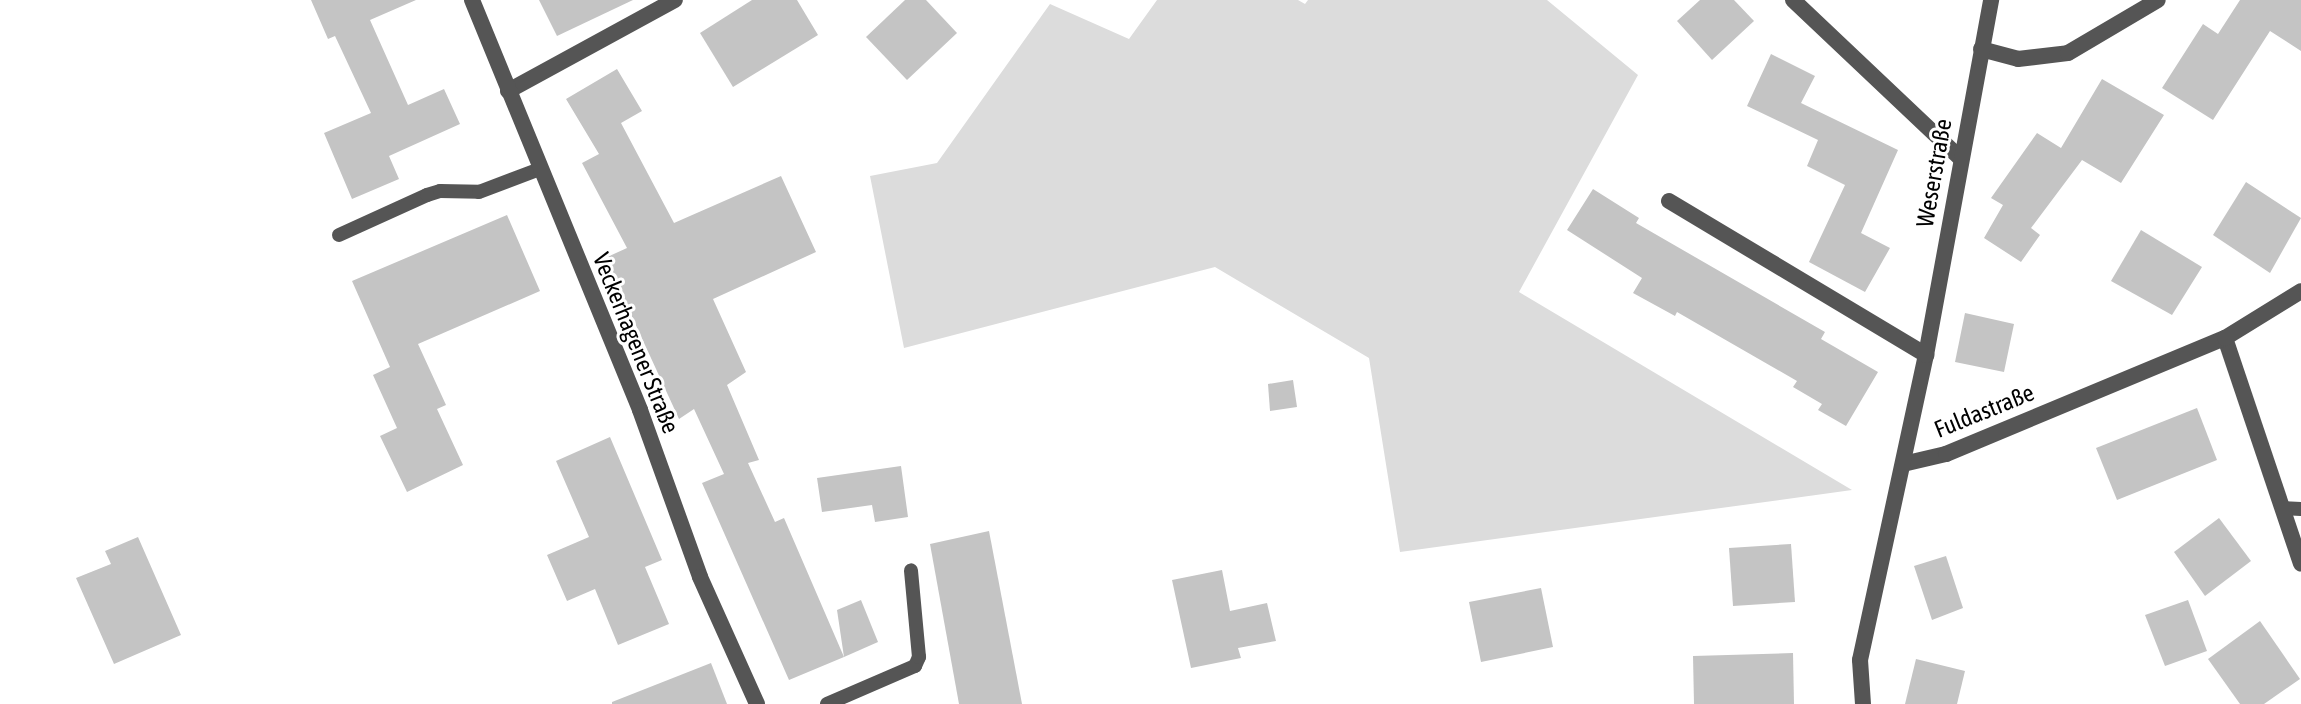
<!DOCTYPE html>
<html>
<head>
<meta charset="utf-8">
<style>
  body { margin:0 }
  #map { position:relative; width:2301px; height:704px; overflow:hidden; background:#fff; font-family:"Asap Condensed",sans-serif }
  div>[style] { position:absolute }
  .green>* { inset:0; background:#dcdcdc }
  .building>* { inset:0; background:#c4c4c4 }
  .service>* { height:14px; margin:-7px; padding:0 7px; transform-origin:7px; border-radius:7px; background:#555 }
  .minor>* { height:16px; margin:-8px; padding:0 8px; transform-origin:8px; border-radius:8px; background:#555 }
  .tertiary>* { height:16px; margin:-8px; padding:0 8px; transform-origin:8px; border-radius:8px; background:#555 }
  span { translate:-50% -50%; white-space:nowrap; text-align:center; line-height:1.15; -webkit-text-stroke:6px #fff; paint-order:stroke }
  .street-label { font-size:24px; color:#000 }
</style>
</head>
<body>
<div id="map">
  <div class="green">
    <div style="clip-path:polygon(1157px 0,1298px 0,1305px 4px,1308px 0,1547px 0,1638px 75px,1519px 292px,1852px 490px,1400px 552px,1369px 358px,1215px 267px,904px 348px,870px 176px,937px 163px,1050px 4px,1129px 39px)"></div>
  </div>
  <div class="building">
    <div style="clip-path:polygon(311px 0,416px 0,370px 20px,408px 105px,444px 89px,460px 124px,389px 156px,399px 179px,352px 199px,324px 133px,371px 113px,335px 36px,328px 39px)"></div>
    <div style="clip-path:polygon(539px 0,633px 0,557px 36px)"></div>
    <div style="clip-path:polygon(752px 0,797px 0,818px 35px,733px 87px,700px 33px)"></div>
    <div style="clip-path:polygon(905px 0,926px 0,957px 33px,907px 80px,866px 37px)"></div>
    <div style="clip-path:polygon(1700px 0,1734px 0,1754px 21px,1712px 60px,1677px 21px)"></div>
    <div style="clip-path:polygon(2240px 0,2301px 0,2301px 51px,2270px 31px,2213px 120px,2162px 88px,2203px 24px,2218px 34px)"></div>
    <div style="clip-path:polygon(1771px 54px,1815px 76px,1801px 103px,1898px 150px,1861px 233px,1890px 248px,1865px 292px,1809px 262px,1845px 185px,1807px 166px,1818px 140px,1747px 106px)"></div>
    <div style="clip-path:polygon(617px 69px,642px 111px,621px 123px,674px 223px,781px 176px,816px 252px,713px 299px,746px 372px,727px 385px,759px 460px,748px 463px,775px 522px,784px 518px,844px 657px,789px 680px,702px 483px,724px 474px,694px 409px,679px 419px,605px 258px,627px 248px,582px 163px,599px 154px,566px 99px)"></div>
    <div style="clip-path:polygon(2102px 79px,2164px 115px,2121px 183px,2082px 160px,2031px 228px,2040px 235px,2021px 262px,1984px 238px,2003px 205px,1991px 198px,2037px 133px,2061px 148px)"></div>
    <div style="clip-path:polygon(2246px 182px,2301px 218px,2270px 273px,2213px 235px)"></div>
    <div style="clip-path:polygon(1593px 189px,1639px 218px,1636px 223px,1825px 332px,1821px 339px,1878px 372px,1846px 426px,1818px 410px,1822px 404px,1793px 387px,1797px 381px,1677px 312px,1675px 316px,1633px 293px,1642px 278px,1567px 230px)"></div>
    <div style="clip-path:polygon(507px 215px,540px 291px,418px 344px,446px 405px,437px 409px,463px 465px,407px 492px,380px 436px,397px 428px,373px 375px,390px 367px,352px 281px)"></div>
    <div style="clip-path:polygon(2141px 230px,2202px 267px,2172px 315px,2111px 281px)"></div>
    <div style="clip-path:polygon(1965px 313px,2014px 324px,2004px 372px,1955px 362px)"></div>
    <div style="clip-path:polygon(1293px 380px,1297px 407px,1270px 411px,1268px 384px)"></div>
    <div style="clip-path:polygon(2197px 408px,2217px 460px,2117px 500px,2096px 448px)"></div>
    <div style="clip-path:polygon(610px 437px,662px 560px,645px 567px,669px 624px,618px 645px,595px 589px,567px 601px,547px 555px,589px 537px,556px 461px)"></div>
    <div style="clip-path:polygon(901px 466px,908px 517px,875px 522px,872px 505px,822px 512px,817px 478px)"></div>
    <div style="clip-path:polygon(2219px 518px,2251px 561px,2205px 596px,2174px 552px)"></div>
    <div style="clip-path:polygon(989px 531px,1022px 704px,959px 704px,930px 544px)"></div>
    <div style="clip-path:polygon(138px 537px,181px 635px,114px 664px,76px 578px,111px 564px,105px 551px)"></div>
    <div style="clip-path:polygon(1791px 544px,1795px 602px,1733px 606px,1729px 548px)"></div>
    <div style="clip-path:polygon(1946px 556px,1963px 608px,1932px 620px,1914px 566px)"></div>
    <div style="clip-path:polygon(1222px 570px,1230px 611px,1267px 603px,1276px 641px,1238px 648px,1241px 658px,1191px 668px,1172px 580px)"></div>
    <div style="clip-path:polygon(1541px 588px,1553px 647px,1481px 662px,1469px 602px)"></div>
    <div style="clip-path:polygon(861px 600px,878px 642px,844px 657px,837px 610px)"></div>
    <div style="clip-path:polygon(2188px 600px,2207px 651px,2165px 666px,2145px 615px)"></div>
    <div style="clip-path:polygon(2260px 621px,2300px 679px,2264px 704px,2240px 704px,2208px 659px)"></div>
    <div style="clip-path:polygon(1793px 653px,1794px 704px,1694px 704px,1693px 656px)"></div>
    <div style="clip-path:polygon(1916px 659px,1965px 671px,1957px 704px,1905px 704px)"></div>
    <div style="clip-path:polygon(711px 663px,727px 704px,612px 704px,612px 702px)"></div>
  </div>
  <div class="service">
    <div style="left:339px;top:235px;width:97px;rotate:-24.4deg"></div>
    <div style="left:427px;top:195px;width:14px;rotate:-17deg"></div>
    <div style="left:440px;top:191px;width:39px;rotate:1deg"></div>
    <div style="left:479px;top:192px;width:65px;rotate:-20.7deg"></div>
    <div style="left:2283px;top:508px;width:18px;rotate:3deg"></div>
    <div style="left:827px;top:704px;width:96px;rotate:-23.4deg"></div>
    <div style="left:915px;top:666px;width:10px;rotate:-66deg"></div>
    <div style="left:919px;top:657px;width:87px;rotate:-95.3deg"></div>
  </div>
  <div class="minor">
    <div style="left:1793px;top:0;width:231px;rotate:43.4deg"></div>
    <div style="left:1981px;top:49px;width:38px;rotate:15deg"></div>
    <div style="left:2018px;top:59px;width:50px;rotate:-6.8deg"></div>
    <div style="left:2068px;top:53px;width:104px;rotate:-30.5deg"></div>
    <div style="left:508px;top:91px;width:190px;rotate:-28.6deg"></div>
    <div style="left:1669px;top:201px;width:300px;rotate:30.9deg"></div>
    <div style="left:2225px;top:338px;width:238px;rotate:71.4deg"></div>
    <div style="left:1903px;top:464px;width:44px;rotate:-13.1deg"></div>
    <div style="left:1946px;top:454px;width:302px;rotate:-22.6deg"></div>
    <div style="left:2225px;top:338px;width:89px;rotate:-31.7deg"></div>
    <div style="left:1863px;top:704px;width:44px;rotate:-93.9deg"></div>
    <div style="left:1860px;top:660px;width:312px;rotate:-77.8deg"></div>
    <div style="left:1926px;top:355px;width:361px;rotate:-79.6deg"></div>
  </div>
  <div class="tertiary">
    <div style="left:472px;top:0;width:443px;rotate:67.7deg"></div>
    <div style="left:640px;top:410px;width:177px;rotate:70.2deg"></div>
    <div style="left:700px;top:577px;width:139px;rotate:65.8deg"></div>
  </div>
  <div class="street-label">
    <span style="left:1934px;top:173px;rotate:-80deg">Weserstraße</span>
    <span style="left:636px;top:343px;rotate:68deg">Veckerhagener Straße</span>
    <span style="left:1984px;top:411px;rotate:-22deg">Fuldastraße</span>
  </div>
</div>
</body>
</html>
